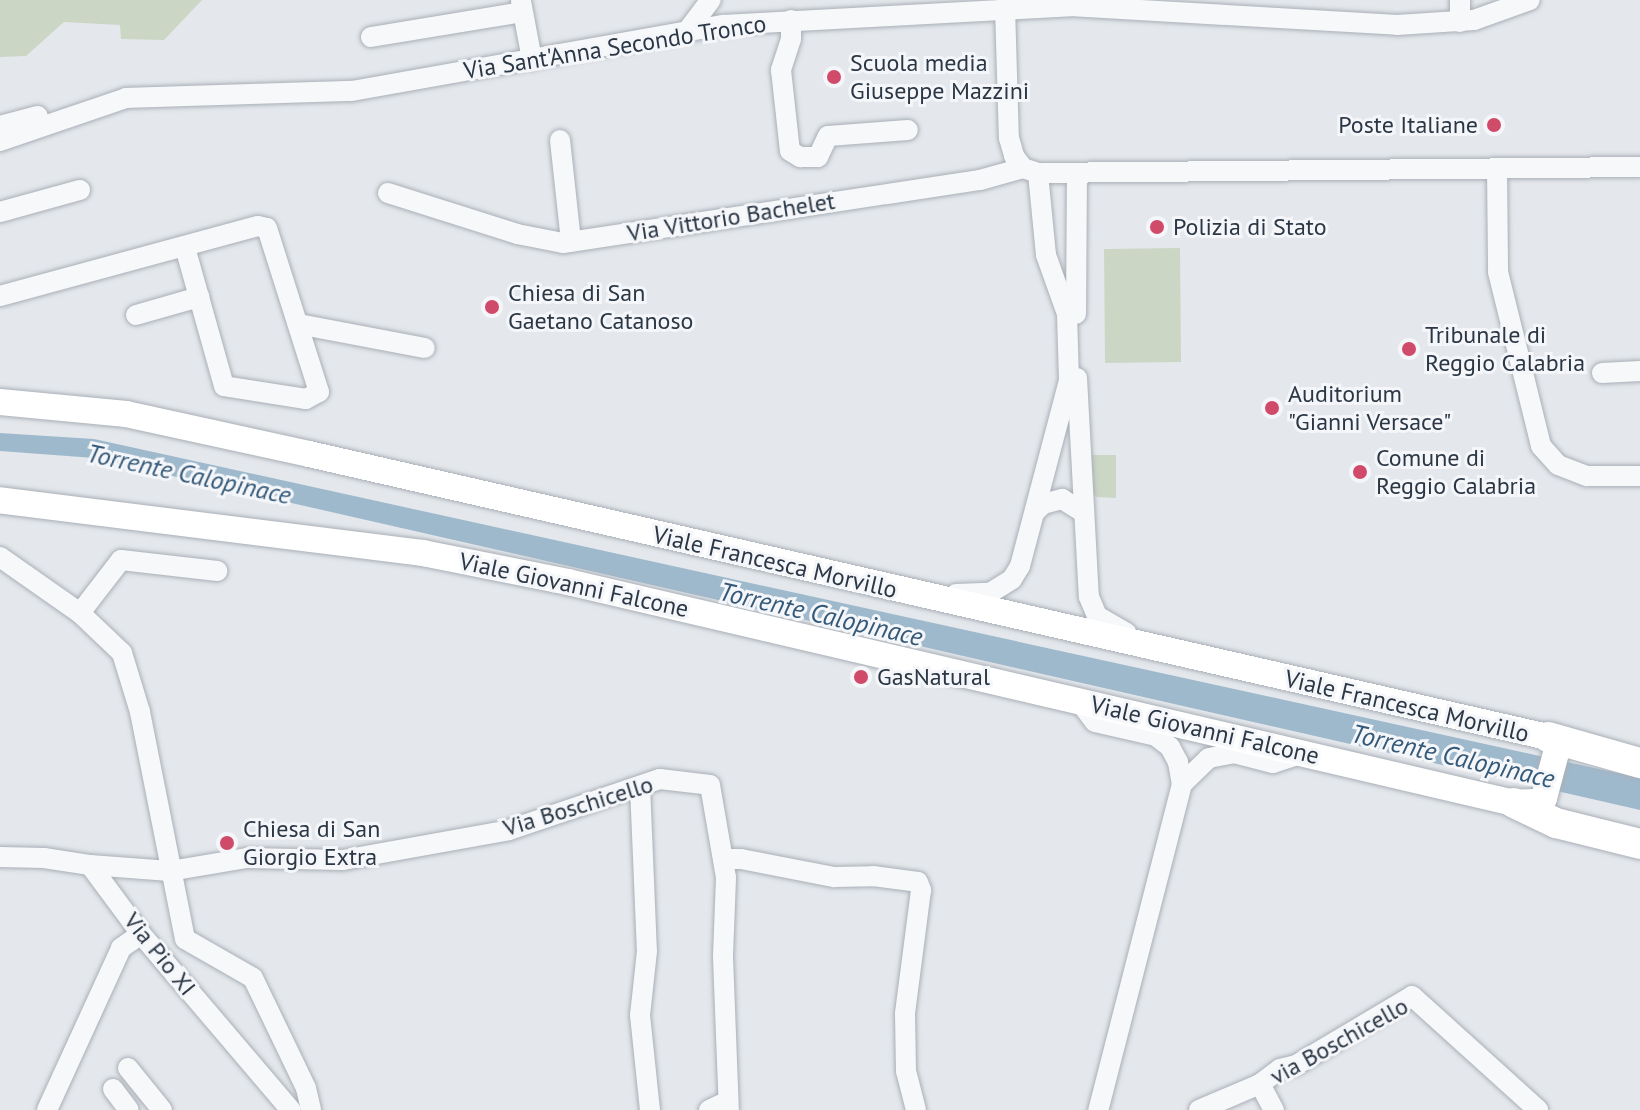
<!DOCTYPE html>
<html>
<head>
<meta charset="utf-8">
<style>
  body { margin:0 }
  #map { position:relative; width:1640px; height:1110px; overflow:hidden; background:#e4e8ec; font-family:"PT Sans",sans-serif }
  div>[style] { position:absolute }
  .green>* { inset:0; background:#cbd6c5 }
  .water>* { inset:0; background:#9fb9cc }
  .roads { filter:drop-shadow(0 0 2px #a9afb7) drop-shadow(0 0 2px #a9afb7) }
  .minor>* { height:20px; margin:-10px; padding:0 10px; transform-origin:10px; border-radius:10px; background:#f7f8fa }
  .major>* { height:26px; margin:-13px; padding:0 13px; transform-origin:13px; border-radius:13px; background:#fff }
  .highway>* { height:30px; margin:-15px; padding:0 15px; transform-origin:15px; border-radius:15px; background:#fff }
  .dots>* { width:22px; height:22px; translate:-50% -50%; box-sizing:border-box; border:4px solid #f4f6f9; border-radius:50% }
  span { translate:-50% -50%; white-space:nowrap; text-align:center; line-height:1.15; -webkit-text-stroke:6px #f4f6f9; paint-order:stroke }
  .street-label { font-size:24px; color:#2b3745 }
  .poi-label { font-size:24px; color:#2b3745 }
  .left { translate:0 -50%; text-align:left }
  .right { translate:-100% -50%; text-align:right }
  .water-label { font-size:26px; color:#355979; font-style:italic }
</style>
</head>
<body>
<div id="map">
  <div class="green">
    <div style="clip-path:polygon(0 0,202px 0,164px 40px,121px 39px,120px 25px,64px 22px,26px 56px,0 57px)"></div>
    <div style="clip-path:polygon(1180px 248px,1181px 362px,1105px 363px,1104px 249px)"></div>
    <div style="clip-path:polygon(1089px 455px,1116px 455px,1116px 498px,1097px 497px,1092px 493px)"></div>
  </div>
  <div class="water">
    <div style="clip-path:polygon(0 433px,94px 439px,1640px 778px,1640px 810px,94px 458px,0 451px)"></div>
  </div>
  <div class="roads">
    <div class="minor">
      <div style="left:1460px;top:0;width:22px;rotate:90deg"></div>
      <div style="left:521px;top:1px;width:60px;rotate:79.4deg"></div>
      <div style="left:1005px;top:7px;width:131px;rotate:88.3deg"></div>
      <div style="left:1009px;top:138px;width:19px;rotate:74deg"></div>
      <div style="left:1014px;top:156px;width:15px;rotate:53deg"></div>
      <div style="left:791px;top:20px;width:19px;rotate:90deg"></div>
      <div style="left:791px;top:39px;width:33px;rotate:108deg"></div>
      <div style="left:781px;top:70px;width:81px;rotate:83.7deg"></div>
      <div style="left:790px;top:151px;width:12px;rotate:31deg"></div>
      <div style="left:800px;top:157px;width:18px"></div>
      <div style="left:818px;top:157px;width:23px;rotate:-65deg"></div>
      <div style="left:828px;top:136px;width:80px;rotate:-4.3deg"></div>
      <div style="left:688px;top:30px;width:38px;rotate:-53deg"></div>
      <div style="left:371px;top:37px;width:153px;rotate:-9.4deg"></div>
      <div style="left:0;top:126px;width:39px;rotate:-15deg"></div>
      <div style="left:560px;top:140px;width:102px;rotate:83.8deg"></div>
      <div style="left:0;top:141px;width:133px;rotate:-18.8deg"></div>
      <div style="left:126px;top:98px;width:226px;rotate:-1.8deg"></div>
      <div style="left:352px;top:91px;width:377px;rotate:-10.1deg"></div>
      <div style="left:723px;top:25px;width:348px;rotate:-3.1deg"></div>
      <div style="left:1070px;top:6px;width:328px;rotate:3.3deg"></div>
      <div style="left:1397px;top:25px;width:77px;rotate:-3.7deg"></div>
      <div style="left:1474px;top:20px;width:59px;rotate:-19.7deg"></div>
      <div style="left:1497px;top:169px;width:103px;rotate:89.4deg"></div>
      <div style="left:1498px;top:272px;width:179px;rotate:76.1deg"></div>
      <div style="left:1541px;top:446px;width:25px;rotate:48deg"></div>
      <div style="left:1558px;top:465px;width:31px;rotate:21deg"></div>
      <div style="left:1587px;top:476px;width:53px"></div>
      <div style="left:388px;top:193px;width:135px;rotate:17.6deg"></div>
      <div style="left:517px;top:234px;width:47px;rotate:11.1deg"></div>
      <div style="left:563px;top:243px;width:422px;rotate:-8.6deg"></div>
      <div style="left:980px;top:180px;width:45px;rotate:-15.6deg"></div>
      <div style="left:1023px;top:168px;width:16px;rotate:18deg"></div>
      <div style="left:1038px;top:173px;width:602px;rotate:-0.57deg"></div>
      <div style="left:0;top:212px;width:83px;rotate:-15.4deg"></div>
      <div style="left:0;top:296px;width:267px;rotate:-15.2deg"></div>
      <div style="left:258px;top:226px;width:9px;rotate:13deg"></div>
      <div style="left:267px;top:228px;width:172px;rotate:72.4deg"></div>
      <div style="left:319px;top:392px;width:15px;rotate:152deg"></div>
      <div style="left:306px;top:399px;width:83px;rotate:-171deg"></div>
      <div style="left:224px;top:386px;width:144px;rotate:-105.7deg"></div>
      <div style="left:1076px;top:314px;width:141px;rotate:-89.6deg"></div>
      <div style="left:136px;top:315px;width:66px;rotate:-15.9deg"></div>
      <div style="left:298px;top:324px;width:129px;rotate:10.7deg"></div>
      <div style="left:1602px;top:373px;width:38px;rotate:-3deg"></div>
      <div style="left:1077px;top:378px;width:219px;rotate:86.9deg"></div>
      <div style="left:1089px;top:597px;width:21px;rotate:67deg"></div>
      <div style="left:1097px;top:616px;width:34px;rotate:30deg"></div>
      <div style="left:1036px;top:511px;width:10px;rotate:-45deg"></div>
      <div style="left:1043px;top:504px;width:20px;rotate:-15deg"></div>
      <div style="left:1062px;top:499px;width:25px;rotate:32deg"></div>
      <div style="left:0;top:557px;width:98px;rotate:35deg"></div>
      <div style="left:80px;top:613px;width:58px;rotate:43.6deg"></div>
      <div style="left:122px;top:653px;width:62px;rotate:73deg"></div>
      <div style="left:140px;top:712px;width:231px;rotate:78.8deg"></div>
      <div style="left:185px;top:939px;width:78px;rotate:29.8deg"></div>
      <div style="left:253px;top:978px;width:122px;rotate:64.3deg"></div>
      <div style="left:306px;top:1088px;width:23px;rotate:77deg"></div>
      <div style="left:956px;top:594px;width:34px;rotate:-2deg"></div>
      <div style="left:990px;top:593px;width:26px;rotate:-32deg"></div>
      <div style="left:1012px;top:579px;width:15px;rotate:-58deg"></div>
      <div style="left:1020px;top:566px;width:191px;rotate:-75.2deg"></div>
      <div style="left:1069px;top:381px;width:67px;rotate:-91.7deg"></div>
      <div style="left:1067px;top:314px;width:63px;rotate:-109.6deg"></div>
      <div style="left:1046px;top:255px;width:82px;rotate:-95.6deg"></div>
      <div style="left:80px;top:613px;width:67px;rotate:-52.3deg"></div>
      <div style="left:121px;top:560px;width:97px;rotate:6.5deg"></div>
      <div style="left:1079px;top:701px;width:26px;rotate:53deg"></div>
      <div style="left:1095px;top:722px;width:63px;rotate:12.9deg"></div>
      <div style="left:1156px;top:736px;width:18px;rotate:38deg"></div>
      <div style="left:1170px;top:747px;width:17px;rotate:62deg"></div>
      <div style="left:1178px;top:762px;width:22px;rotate:80deg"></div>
      <div style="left:1182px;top:784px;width:337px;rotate:104.4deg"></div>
      <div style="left:1182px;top:784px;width:37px;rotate:-44deg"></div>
      <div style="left:1209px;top:758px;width:25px;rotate:-11deg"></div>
      <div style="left:1234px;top:753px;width:40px;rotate:14.4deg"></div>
      <div style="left:1273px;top:763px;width:33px;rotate:-18deg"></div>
      <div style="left:640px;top:786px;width:165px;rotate:87.6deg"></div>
      <div style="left:647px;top:951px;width:64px;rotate:96.2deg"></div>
      <div style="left:640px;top:1015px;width:96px;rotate:84deg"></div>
      <div style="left:0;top:857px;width:44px;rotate:1.3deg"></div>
      <div style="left:44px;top:858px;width:47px;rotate:8.7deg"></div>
      <div style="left:90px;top:865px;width:86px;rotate:53.5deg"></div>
      <div style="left:141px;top:934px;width:231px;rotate:49.6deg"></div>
      <div style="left:723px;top:859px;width:18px"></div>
      <div style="left:741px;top:859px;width:95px;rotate:11deg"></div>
      <div style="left:834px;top:877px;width:39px;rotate:-1deg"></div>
      <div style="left:873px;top:876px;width:45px;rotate:7.6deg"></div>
      <div style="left:918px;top:882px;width:9px;rotate:69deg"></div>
      <div style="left:921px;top:890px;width:124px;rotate:97.4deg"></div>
      <div style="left:905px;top:1013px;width:58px;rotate:89deg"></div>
      <div style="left:906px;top:1071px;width:40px;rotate:75.6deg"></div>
      <div style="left:90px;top:865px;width:80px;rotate:4.3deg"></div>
      <div style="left:170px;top:871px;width:78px;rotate:-9.6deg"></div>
      <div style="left:247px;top:858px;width:96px;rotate:1.2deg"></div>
      <div style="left:343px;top:860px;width:169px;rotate:-10.2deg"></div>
      <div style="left:509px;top:830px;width:159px;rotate:-18.7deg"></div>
      <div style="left:660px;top:779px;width:50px;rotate:6.8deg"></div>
      <div style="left:710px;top:785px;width:94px;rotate:80.2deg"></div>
      <div style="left:726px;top:878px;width:79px;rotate:92.2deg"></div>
      <div style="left:723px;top:957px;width:153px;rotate:87.8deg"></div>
      <div style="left:128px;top:1068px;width:54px;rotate:51deg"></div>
      <div style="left:1260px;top:1084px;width:30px;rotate:62deg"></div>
      <div style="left:113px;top:1089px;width:26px;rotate:53deg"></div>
      <div style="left:47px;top:1110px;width:178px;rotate:-65.4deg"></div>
      <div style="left:121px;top:948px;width:24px;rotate:-35deg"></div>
      <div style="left:709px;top:1110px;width:21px;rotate:-25deg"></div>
      <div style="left:1199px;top:1110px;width:66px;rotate:-23.1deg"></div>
      <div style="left:1260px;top:1084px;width:25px;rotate:-37deg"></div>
      <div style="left:1280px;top:1069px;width:16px;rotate:-14deg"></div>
      <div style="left:1296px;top:1065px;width:135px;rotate:-30.7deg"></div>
      <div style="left:1412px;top:996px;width:170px;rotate:42.1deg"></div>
    </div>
    <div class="major">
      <div style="left:0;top:402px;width:127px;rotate:5.4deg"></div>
      <div style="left:126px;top:414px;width:187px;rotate:12.3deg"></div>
      <div style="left:309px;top:454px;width:1271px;rotate:12.87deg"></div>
      <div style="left:1548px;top:737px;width:11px;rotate:45deg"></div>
      <div style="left:1556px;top:745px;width:8px;rotate:90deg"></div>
      <div style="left:1556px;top:753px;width:47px;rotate:104.9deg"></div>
      <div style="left:1544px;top:798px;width:8px;rotate:150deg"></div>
      <div style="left:1537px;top:802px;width:23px;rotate:178deg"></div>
      <div style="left:1514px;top:803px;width:971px;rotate:-166.85deg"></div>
      <div style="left:568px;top:582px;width:148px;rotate:-168.7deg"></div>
      <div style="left:423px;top:553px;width:426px;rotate:-172.9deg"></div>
    </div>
    <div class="highway">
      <div style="left:1548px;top:737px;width:96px;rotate:15.8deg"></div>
      <div style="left:1514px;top:803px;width:47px;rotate:25.5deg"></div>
      <div style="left:1556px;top:823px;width:87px;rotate:14deg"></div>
    </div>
  </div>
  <div class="dots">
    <div style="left:834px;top:77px;background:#d04a6a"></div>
    <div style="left:1494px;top:125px;background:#d04a6a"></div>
    <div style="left:1157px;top:227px;background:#d04a6a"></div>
    <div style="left:492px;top:307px;background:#d04a6a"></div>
    <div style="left:1409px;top:349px;background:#d04a6a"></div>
    <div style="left:1272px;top:408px;background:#d04a6a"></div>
    <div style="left:1360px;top:472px;background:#d04a6a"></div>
    <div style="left:861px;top:677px;background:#d04a6a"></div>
    <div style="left:227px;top:843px;background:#d04a6a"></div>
  </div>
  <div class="street-label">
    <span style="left:615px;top:47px;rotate:-9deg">Via Sant'Anna Secondo Tronco</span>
    <span style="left:731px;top:217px;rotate:-9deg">Via Vittorio Bachelet</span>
    <span style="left:775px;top:562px;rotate:13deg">Viale Francesca Morvillo</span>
    <span style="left:574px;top:585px;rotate:12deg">Viale Giovanni Falcone</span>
    <span style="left:1407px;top:706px;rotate:13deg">Viale Francesca Morvillo</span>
    <span style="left:1205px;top:730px;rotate:13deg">Viale Giovanni Falcone</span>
    <span style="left:578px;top:806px;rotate:-17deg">Via Boschicello</span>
    <span style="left:160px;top:954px;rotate:51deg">Via Pio XI</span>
    <span style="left:1339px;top:1041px;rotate:-29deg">via Boschicello</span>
  </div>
  <div class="poi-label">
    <span class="left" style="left:850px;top:77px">Scuola media<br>Giuseppe Mazzini</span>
    <span class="right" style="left:1478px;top:125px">Poste Italiane</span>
    <span class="left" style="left:1173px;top:227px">Polizia di Stato</span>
    <span class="left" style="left:508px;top:307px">Chiesa di San<br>Gaetano Catanoso</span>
    <span class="left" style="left:1425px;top:349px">Tribunale di<br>Reggio Calabria</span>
    <span class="left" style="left:1288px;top:408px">Auditorium<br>"Gianni Versace"</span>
    <span class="left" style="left:1376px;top:472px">Comune di<br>Reggio Calabria</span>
    <span class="left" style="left:877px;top:677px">GasNatural</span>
    <span class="left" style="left:243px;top:843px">Chiesa di San<br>Giorgio Extra</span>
  </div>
  <div class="water-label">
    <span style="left:189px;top:474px;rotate:12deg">Torrente Calopinace</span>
    <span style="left:821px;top:614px;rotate:13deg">Torrente Calopinace</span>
    <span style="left:1453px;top:756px;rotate:13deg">Torrente Calopinace</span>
  </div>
</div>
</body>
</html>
